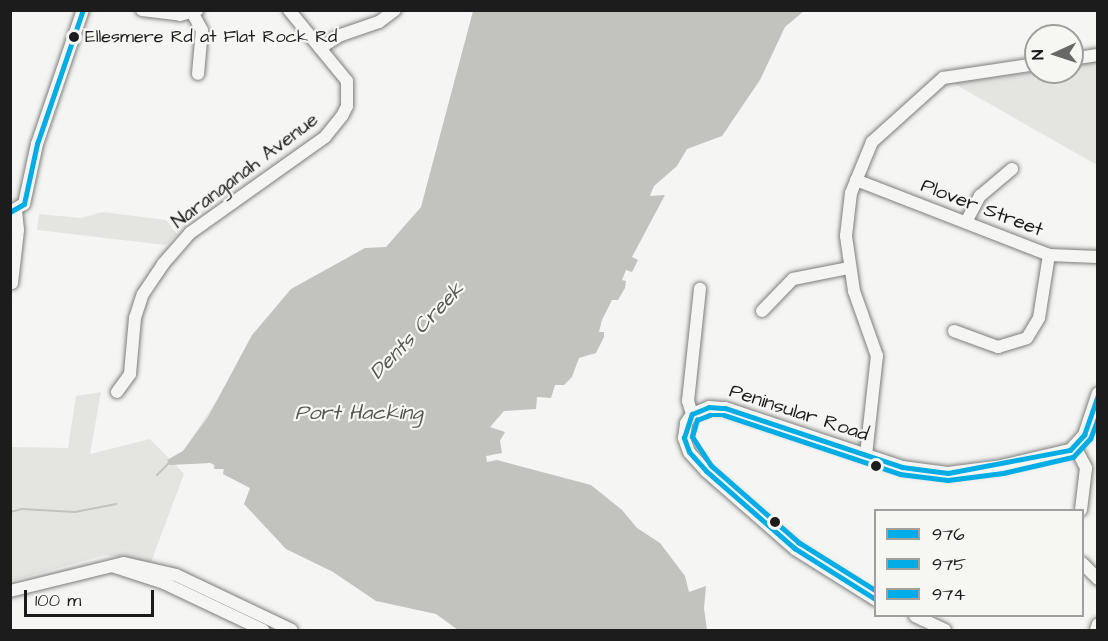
<!DOCTYPE html>
<html>
<head>
<meta charset="utf-8">
<style>
  body { margin:0 }
  #map { position:relative; width:1108px; height:641px; overflow:hidden; background:#f5f5f3; font-family:"Architects Daughter",sans-serif }
  div>[style] { position:absolute }
  .green>* { inset:0; background:#e4e4e1 }
  .water>* { inset:0; background:#c2c2bf }
  .stream>* { height:2px; margin:-1px; padding:0 1px; transform-origin:1px; border-radius:1px; background:#c2c2bf }
  .roads { filter:drop-shadow(0 0 2px #7e7e7d) drop-shadow(0 0 2px #7e7e7d) }
  .minor>* { height:12px; margin:-6px; padding:0 6px; transform-origin:6px; border-radius:6px; background:#f5f5f3 }
  .bus-1>* { height:4.5px; margin:-2.25px; padding:0 2.25px; transform-origin:2.25px; border-radius:2.25px; background:#01ade4 }
  .bus-2>* { height:4.5px; margin:-2.25px; padding:0 2.25px; transform-origin:2.25px; border-radius:2.25px; background:#01ade4 }
  .bus-3>* { height:4.5px; margin:-2.25px; padding:0 2.25px; transform-origin:2.25px; border-radius:2.25px; background:#01ade4 }
  .dots>* { width:16px; height:16px; translate:-50% -50%; box-sizing:border-box; border:3px solid #f6f6f2; border-radius:50% }
  span { translate:-50% -50%; white-space:nowrap; text-align:center; line-height:1.15; -webkit-text-stroke:4.5px #f6f6f2; paint-order:stroke }
  .bus-label { font-size:18px; color:#1c1c1c }
  .left { translate:0 -50%; text-align:left }
  .street-label { font-size:20px; color:#1c1c1c }
  .water-label { font-size:21px; color:#565654; font-style:italic }
  .frame { position:absolute; inset:0; border:12px solid #1c1c1c; pointer-events:none }
  .legend { position:absolute; left:874px; top:509px; width:210px; height:108px; box-sizing:border-box; background:#f6f6f2; border:2px solid #9f9f9c; margin:0; padding:8px 10px; list-style:none; font-size:18px; color:#1c1c1c }
  .legend li { display:flex; align-items:center; gap:12px; height:30px }
  .legend b { width:30px; border:2px solid #9f9f9c }
  .north { position:absolute; left:1024px; top:24px; width:60px; height:60px; box-sizing:border-box; background:#f6f6f2; border:2px solid #9f9f9c; border-radius:50%; rotate:267deg; font-size:16px; font-weight:700; line-height:24px; text-align:center; color:#1c1c1c }
  .north::after { content:''; display:block; margin:auto; width:21px; height:27px; background:#686867; clip-path:polygon(50% 0,100% 100%,50% 72%,0 100%) }
  .scale { position:absolute; left:24px; top:590px; width:130px; height:27px; box-sizing:border-box; border:3px solid #1c1c1c; border-top:0; padding-left:8px; font-size:18px; line-height:21px; white-space:nowrap; color:#1c1c1c; -webkit-text-stroke:4px #f6f6f2; paint-order:stroke }
</style>
</head>
<body>
<div id="map">
  <div class="green">
    <div style="clip-path:polygon(1097px 61px,1097px 165px,953px 83px,1036px 71px,1072px 72px,1072px 65px)"></div>
    <div style="clip-path:polygon(102px 212px,166px 220px,177px 234px,165px 245px,37px 230px,39px 214px,81px 218px)"></div>
    <div style="clip-path:polygon(101px 392px,90px 454px,150px 439px,170px 459px,183px 451px,221px 394px,250px 488px,223px 474px,224px 469px,214px 469px,212px 463px,175px 464px,184px 474px,151px 562px,106px 555px,11px 581px,11px 447px,68px 448px,76px 396px)"></div>
  </div>
  <div class="water">
    <div style="clip-path:polygon(473px 11px,804px 11px,785px 27px,760px 80px,722px 136px,687px 149px,677px 166px,654px 186px,650px 196px,665px 195px,632px 257px,638px 260px,632px 272px,626px 270px,622px 280px,626px 281px,625px 288px,618px 300px,612px 300px,602px 320px,599px 332px,604px 332px,604px 337px,596px 353px,579px 358px,572px 377px,564px 385px,555px 385px,551px 398px,537px 397px,536px 409px,504px 411px,490px 427px,505px 432px,500px 441px,502px 453px,486px 456px,487px 462px,497px 460px,591px 485px,622px 510px,637px 528px,660px 543px,685px 576px,689px 592px,706px 586px,704px 608px,707px 630px,458px 630px,436px 614px,376px 601px,333px 572px,286px 549px,244px 504px,250px 488px,223px 474px,224px 469px,214px 469px,215px 465px,210px 463px,170px 465px,167px 460px,183px 451px,208px 417px,252px 335px,291px 289px,365px 248px,386px 247px,421px 207px)"></div>
  </div>
  <div class="stream">
    <div style="left:157px;top:475px;width:18px;rotate:-45deg"></div>
    <div style="left:10px;top:512px;width:12px;rotate:-14deg"></div>
    <div style="left:22px;top:509px;width:53px;rotate:3.2deg"></div>
    <div style="left:75px;top:512px;width:42px;rotate:-11deg"></div>
  </div>
  <div class="roads">
    <div class="minor">
      <div style="left:142px;top:10px;width:38px;rotate:7deg"></div>
      <div style="left:180px;top:15px;width:18px;rotate:-16deg"></div>
      <div style="left:289px;top:10px;width:49px;rotate:50.8deg"></div>
      <div style="left:320px;top:48px;width:25px;rotate:-32deg"></div>
      <div style="left:341px;top:35px;width:40px;rotate:-18.9deg"></div>
      <div style="left:379px;top:22px;width:20px;rotate:-37deg"></div>
      <div style="left:193px;top:14px;width:18px;rotate:61deg"></div>
      <div style="left:202px;top:30px;width:44px;rotate:95.2deg"></div>
      <div style="left:1072px;top:59px;width:26px;rotate:-9deg"></div>
      <div style="left:856px;top:180px;width:207px;rotate:21.2deg"></div>
      <div style="left:1049px;top:255px;width:49px;rotate:2.3deg"></div>
      <div style="left:10px;top:212px;width:16px;rotate:-30deg"></div>
      <div style="left:24px;top:204px;width:61px;rotate:-77.8deg"></div>
      <div style="left:37px;top:144px;width:142px;rotate:-71.1deg"></div>
      <div style="left:966px;top:222px;width:30px;rotate:-62deg"></div>
      <div style="left:980px;top:196px;width:42px;rotate:-40.2deg"></div>
      <div style="left:12px;top:283px;width:53px;rotate:-83.5deg"></div>
      <div style="left:18px;top:230px;width:19px;rotate:-96deg"></div>
      <div style="left:762px;top:311px;width:45px;rotate:-45.9deg"></div>
      <div style="left:793px;top:279px;width:56px;rotate:-11.3deg"></div>
      <div style="left:954px;top:331px;width:47px;rotate:20deg"></div>
      <div style="left:998px;top:347px;width:30px;rotate:-17deg"></div>
      <div style="left:1027px;top:338px;width:23px;rotate:-59deg"></div>
      <div style="left:1039px;top:318px;width:64px;rotate:-81deg"></div>
      <div style="left:117px;top:392px;width:22px;rotate:-54deg"></div>
      <div style="left:130px;top:374px;width:56px;rotate:-84.9deg"></div>
      <div style="left:135px;top:318px;width:25px;rotate:-72deg"></div>
      <div style="left:143px;top:294px;width:36px;rotate:-56deg"></div>
      <div style="left:163px;top:264px;width:41px;rotate:-48.9deg"></div>
      <div style="left:190px;top:233px;width:166px;rotate:-35.4deg"></div>
      <div style="left:325px;top:137px;width:27px;rotate:-51deg"></div>
      <div style="left:342px;top:116px;width:11px;rotate:-63deg"></div>
      <div style="left:347px;top:106px;width:25px;rotate:-90deg"></div>
      <div style="left:347px;top:81px;width:43px;rotate:-129.3deg"></div>
      <div style="left:692px;top:414px;width:14px;rotate:-107deg"></div>
      <div style="left:688px;top:401px;width:113px;rotate:-83.9deg"></div>
      <div style="left:1075px;top:447px;width:24px;rotate:62deg"></div>
      <div style="left:1086px;top:468px;width:42px;rotate:96.8deg"></div>
      <div style="left:866px;top:455px;width:100px;rotate:-83.7deg"></div>
      <div style="left:877px;top:356px;width:69px;rotate:-109.5deg"></div>
      <div style="left:854px;top:291px;width:56px;rotate:-98.3deg"></div>
      <div style="left:846px;top:236px;width:43px;rotate:-83.4deg"></div>
      <div style="left:851px;top:193px;width:55px;rotate:-67.6deg"></div>
      <div style="left:872px;top:142px;width:96px;rotate:-42deg"></div>
      <div style="left:943px;top:78px;width:94px;rotate:-8.6deg"></div>
      <div style="left:1082px;top:563px;width:23px;rotate:45deg"></div>
      <div style="left:112px;top:566px;width:55px;rotate:18.1deg"></div>
      <div style="left:164px;top:583px;width:110px;rotate:25.4deg"></div>
      <div style="left:10px;top:591px;width:117px;rotate:-13.8deg"></div>
      <div style="left:124px;top:563px;width:53px;rotate:13deg"></div>
      <div style="left:176px;top:575px;width:128px;rotate:25.4deg"></div>
      <div style="left:876px;top:600px;width:96px;rotate:-147.8deg"></div>
      <div style="left:795px;top:549px;width:118px;rotate:-138.8deg"></div>
      <div style="left:706px;top:471px;width:25px;rotate:-132deg"></div>
      <div style="left:689px;top:452px;width:15px;rotate:-110deg"></div>
      <div style="left:684px;top:438px;width:15px;rotate:-82deg"></div>
      <div style="left:686px;top:423px;width:11px;rotate:-56deg"></div>
      <div style="left:692px;top:414px;width:18px;rotate:-22deg"></div>
      <div style="left:709px;top:407px;width:16px;rotate:4deg"></div>
      <div style="left:725px;top:408px;width:187px;rotate:18.4deg"></div>
      <div style="left:902px;top:467px;width:46px;rotate:7.4deg"></div>
      <div style="left:948px;top:473px;width:53px;rotate:-7.5deg"></div>
      <div style="left:1001px;top:466px;width:71px;rotate:-13.1deg"></div>
      <div style="left:1070px;top:450px;width:21px;rotate:-47deg"></div>
      <div style="left:1084px;top:435px;width:44px;rotate:-71.6deg"></div>
      <div style="left:915px;top:616px;width:33px;rotate:25deg"></div>
      <div style="left:1096px;top:630px;width:6px;rotate:-72deg"></div>
    </div>
  </div>
  <div class="bus-1">
    <div style="left:876px;top:600px;width:96px;rotate:-147.8deg"></div>
    <div style="left:795px;top:549px;width:118px;rotate:-138.8deg"></div>
    <div style="left:706px;top:471px;width:25px;rotate:-132deg"></div>
    <div style="left:689px;top:452px;width:15px;rotate:-110deg"></div>
    <div style="left:684px;top:438px;width:25px;rotate:-72deg"></div>
    <div style="left:692px;top:414px;width:18px;rotate:-22deg"></div>
    <div style="left:709px;top:407px;width:16px;rotate:4deg"></div>
    <div style="left:725px;top:408px;width:187px;rotate:18.4deg"></div>
    <div style="left:902px;top:467px;width:46px;rotate:7.4deg"></div>
    <div style="left:948px;top:473px;width:124px;rotate:-10.7deg"></div>
    <div style="left:1070px;top:450px;width:21px;rotate:-47deg"></div>
    <div style="left:1084px;top:435px;width:42px;rotate:-70.7deg"></div>
  </div>
  <div class="bus-2">
    <div style="left:876px;top:591px;width:91px;rotate:-148.1deg"></div>
    <div style="left:799px;top:543px;width:117px;rotate:-138.8deg"></div>
    <div style="left:711px;top:466px;width:35px;rotate:-123deg"></div>
    <div style="left:692px;top:437px;width:18px;rotate:-74deg"></div>
    <div style="left:697px;top:420px;width:14px;rotate:-21deg"></div>
    <div style="left:710px;top:415px;width:14px"></div>
    <div style="left:724px;top:415px;width:186px;rotate:18.5deg"></div>
    <div style="left:900px;top:474px;width:48px;rotate:7.1deg"></div>
    <div style="left:948px;top:480px;width:55px;rotate:-7.3deg"></div>
    <div style="left:1003px;top:473px;width:72px;rotate:-12.9deg"></div>
    <div style="left:1073px;top:457px;width:25px;rotate:-47deg"></div>
    <div style="left:1090px;top:439px;width:22px;rotate:-69deg"></div>
  </div>
  <div class="bus-3">
    <div style="left:10px;top:212px;width:16px;rotate:-30deg"></div>
    <div style="left:24px;top:204px;width:61px;rotate:-77.8deg"></div>
    <div style="left:37px;top:144px;width:142px;rotate:-71.1deg"></div>
  </div>
  <div class="dots">
    <div style="left:74px;top:37px;background:#1c1c1c"></div>
    <div style="left:876px;top:466px;background:#1c1c1c"></div>
    <div style="left:775px;top:522px;background:#1c1c1c"></div>
  </div>
  <div class="bus-label">
    <span class="left" style="left:85px;top:37px">Ellesmere Rd at Flat Rock Rd</span>
  </div>
  <div class="street-label">
    <span style="left:245px;top:171px;rotate:-37deg">Naranganah Avenue</span>
    <span style="left:982px;top:208px;rotate:21deg">Plover Street</span>
    <span style="left:799px;top:413px;rotate:18deg">Peninsular Road</span>
  </div>
  <div class="water-label">
    <span style="left:417px;top:331px;rotate:-46deg">Dents Creek</span>
    <span style="left:359px;top:413px">Port Hacking</span>
  </div>
  <div class="frame"></div>
  <ul class="legend">
  <li><b style="height:8px;background:#01ade4"></b>976</li>
  <li><b style="height:8px;background:#01ade4"></b>975</li>
  <li><b style="height:8px;background:#01ade4"></b>974</li>
  </ul>
  <div class="north">N</div>
  <div class="scale">100 m</div>
</div>
</body>
</html>
